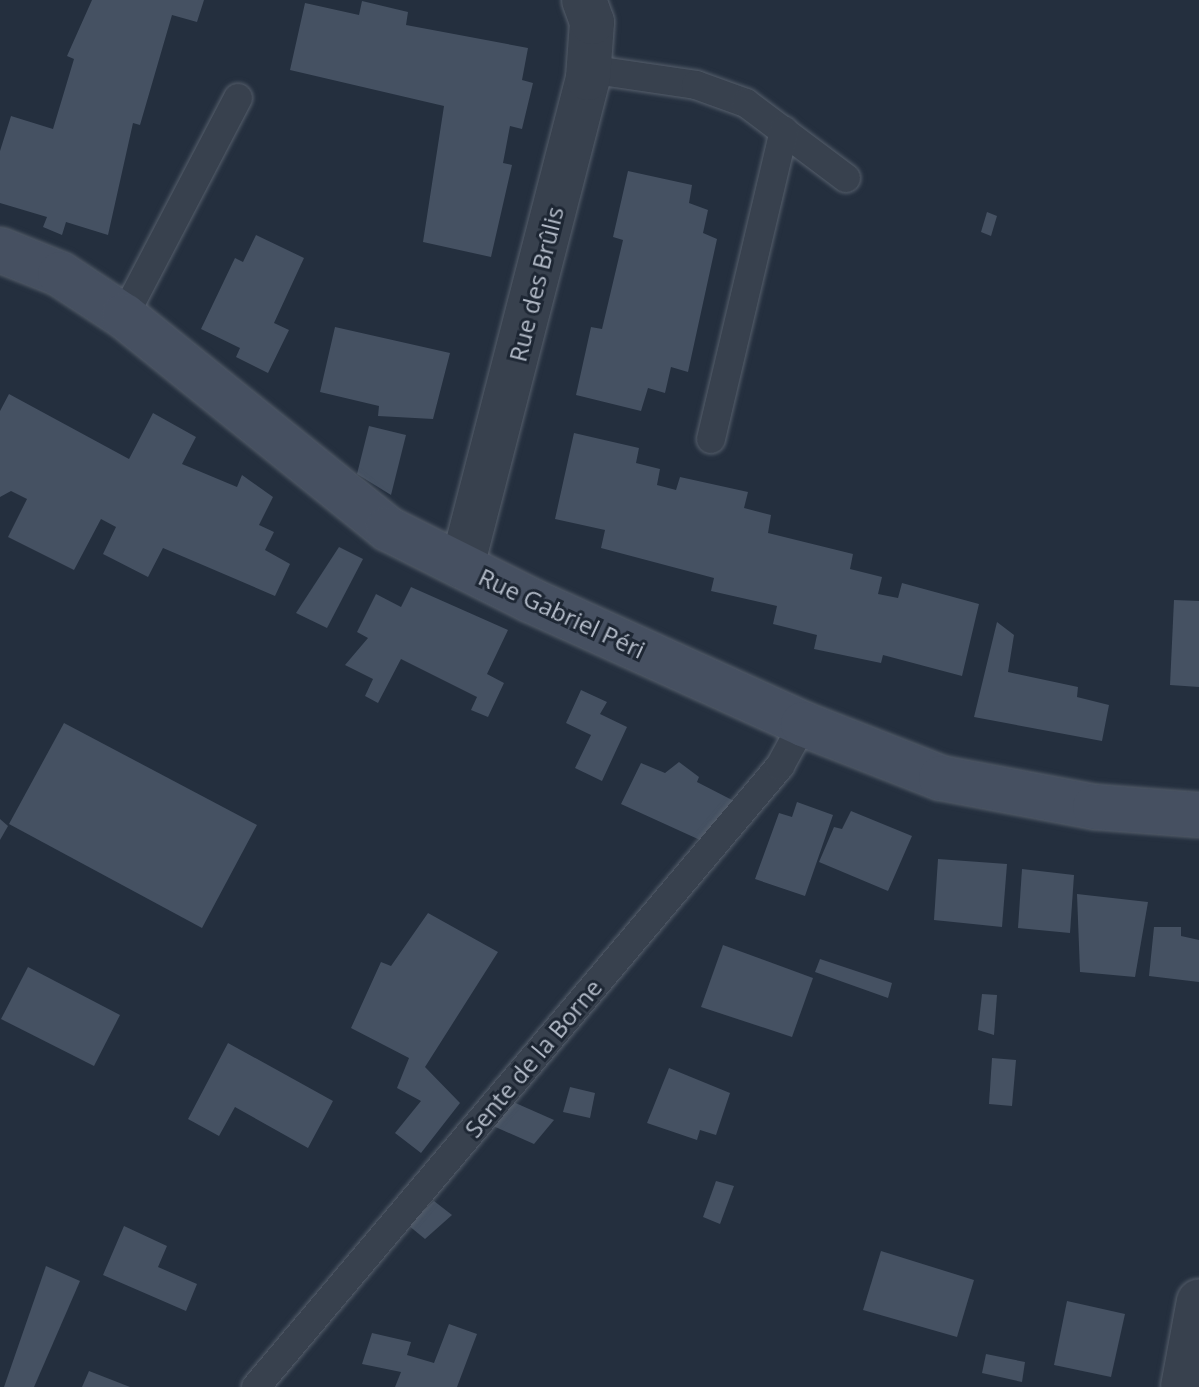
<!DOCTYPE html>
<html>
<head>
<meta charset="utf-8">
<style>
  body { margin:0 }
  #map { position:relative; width:1199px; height:1387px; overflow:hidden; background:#242f3e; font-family:"Open Sans",sans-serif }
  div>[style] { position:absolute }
  .building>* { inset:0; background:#455162 }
  .roads { filter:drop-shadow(0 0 2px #565f6c) drop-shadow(0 0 2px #565f6c) }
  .lane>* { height:28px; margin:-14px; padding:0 14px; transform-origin:14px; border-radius:14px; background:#38414e }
  .street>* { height:44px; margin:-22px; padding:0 22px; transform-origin:22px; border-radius:22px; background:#38414e }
  .secondary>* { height:44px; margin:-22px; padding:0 22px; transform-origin:22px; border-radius:22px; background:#465061 }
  span { translate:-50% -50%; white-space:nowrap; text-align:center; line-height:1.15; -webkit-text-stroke:6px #1d2633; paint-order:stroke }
  .street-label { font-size:24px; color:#b4bcc9 }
</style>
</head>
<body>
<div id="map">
  <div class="building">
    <div style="clip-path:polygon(92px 0,204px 0,197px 22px,172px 15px,140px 125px,133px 123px,108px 235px,66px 222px,62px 235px,43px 227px,47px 217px,0 203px,0 151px,11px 116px,53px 129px,74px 59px,67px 56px)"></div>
    <div style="clip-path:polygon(362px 1px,408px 12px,406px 25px,528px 48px,522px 80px,533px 83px,522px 129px,510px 126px,503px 163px,512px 165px,491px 257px,423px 242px,444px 106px,290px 70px,305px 3px,359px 15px)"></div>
    <div style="clip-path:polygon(628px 171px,692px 185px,689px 203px,708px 210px,703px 233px,717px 239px,688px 372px,671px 367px,665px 393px,648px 388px,641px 411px,576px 395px,591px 327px,602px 329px,623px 240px,613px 237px)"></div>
    <div style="clip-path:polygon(987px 212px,997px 216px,991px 236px,981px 232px)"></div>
    <div style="clip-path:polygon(256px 235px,304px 258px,274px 323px,289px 330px,268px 373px,236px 357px,240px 348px,201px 329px,235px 258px,243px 262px)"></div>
    <div style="clip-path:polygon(335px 327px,450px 353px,433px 419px,378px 416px,379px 406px,320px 392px)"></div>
    <div style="clip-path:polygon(9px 394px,129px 459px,153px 413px,196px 437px,182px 464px,237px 487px,242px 475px,273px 497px,259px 525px,274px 532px,265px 550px,290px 564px,275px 596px,163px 548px,148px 577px,103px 554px,116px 527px,101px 519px,74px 570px,8px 537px,27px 499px,11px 491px,0 497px,0 411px)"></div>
    <div style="clip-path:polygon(369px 426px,406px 435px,391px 495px,357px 474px)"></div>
    <div style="clip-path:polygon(574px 433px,639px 448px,636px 463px,660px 469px,657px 485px,676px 490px,680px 477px,748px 492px,744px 508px,771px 515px,768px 533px,853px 554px,850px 569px,882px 577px,878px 594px,898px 598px,902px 583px,979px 604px,962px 676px,883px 655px,881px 663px,814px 649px,817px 635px,773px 624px,777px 606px,711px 591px,714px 578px,601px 548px,605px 530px,555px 519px)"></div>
    <div style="clip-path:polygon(339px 547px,363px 559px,327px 628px,296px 613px)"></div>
    <div style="clip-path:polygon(411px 587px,508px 630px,487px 674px,504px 683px,488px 717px,471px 710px,477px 697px,401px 659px,378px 703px,365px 696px,373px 679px,345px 665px,368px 638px,357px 632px,376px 594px,401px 607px)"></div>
    <div style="clip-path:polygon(1174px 600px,1199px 601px,1199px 687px,1170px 685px)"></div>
    <div style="clip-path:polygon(997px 622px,1014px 635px,1008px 672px,1078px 687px,1077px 697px,1109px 705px,1102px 741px,974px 717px)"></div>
    <div style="clip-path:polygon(581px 690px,607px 702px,600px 714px,627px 727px,602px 781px,575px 768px,591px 735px,566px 723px)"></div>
    <div style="clip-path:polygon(64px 723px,257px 825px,202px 928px,9px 824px)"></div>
    <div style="clip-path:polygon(679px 762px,699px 777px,697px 782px,734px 801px,700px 840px,621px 804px,641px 763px,665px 773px)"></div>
    <div style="clip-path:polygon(797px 802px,833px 815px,805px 896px,755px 879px,779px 813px,792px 817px)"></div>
    <div style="clip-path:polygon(851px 811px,912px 836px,888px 891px,819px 862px,834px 827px,842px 829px)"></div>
    <div style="clip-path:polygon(0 819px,8px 826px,0 840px)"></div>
    <div style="clip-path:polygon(938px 859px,1007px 864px,1002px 927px,934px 920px)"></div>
    <div style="clip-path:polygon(1022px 869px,1074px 875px,1070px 933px,1018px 928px)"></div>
    <div style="clip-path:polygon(1077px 894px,1148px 902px,1135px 977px,1080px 972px)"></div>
    <div style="clip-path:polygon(428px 913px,498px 952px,425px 1067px,460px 1103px,421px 1153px,395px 1133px,421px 1101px,397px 1088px,409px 1058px,351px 1028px,381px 962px,391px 966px)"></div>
    <div style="clip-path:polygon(1154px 927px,1181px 927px,1181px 936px,1199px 940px,1199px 982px,1149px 976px)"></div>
    <div style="clip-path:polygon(723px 945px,813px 978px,792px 1037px,701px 1007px)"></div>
    <div style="clip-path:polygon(820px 959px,892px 983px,888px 998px,815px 972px)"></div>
    <div style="clip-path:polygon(28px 967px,120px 1015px,94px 1066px,1px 1019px)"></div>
    <div style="clip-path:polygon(982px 994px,997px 995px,994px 1035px,978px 1030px)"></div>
    <div style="clip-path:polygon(228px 1043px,333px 1101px,308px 1148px,235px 1107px,219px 1136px,188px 1119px)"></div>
    <div style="clip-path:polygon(992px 1058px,1016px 1060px,1012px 1106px,989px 1104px)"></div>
    <div style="clip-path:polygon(669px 1068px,730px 1093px,716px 1135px,700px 1130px,697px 1140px,647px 1123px)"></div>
    <div style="clip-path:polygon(570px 1087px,595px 1093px,590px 1118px,563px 1112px)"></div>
    <div style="clip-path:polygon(511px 1101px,554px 1120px,534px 1144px,491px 1125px)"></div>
    <div style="clip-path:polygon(716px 1181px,734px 1186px,720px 1224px,703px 1217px)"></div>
    <div style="clip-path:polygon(434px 1201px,452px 1215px,425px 1239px,408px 1225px)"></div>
    <div style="clip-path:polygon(124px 1226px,167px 1246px,158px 1267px,197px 1284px,186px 1311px,103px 1275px)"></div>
    <div style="clip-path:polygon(881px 1251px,974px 1280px,957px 1337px,863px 1310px)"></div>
    <div style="clip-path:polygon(46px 1266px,80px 1281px,34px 1387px,4px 1387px)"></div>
    <div style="clip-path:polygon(1067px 1301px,1125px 1314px,1111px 1377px,1054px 1365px)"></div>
    <div style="clip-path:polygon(449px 1324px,477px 1334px,457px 1387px,395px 1387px,401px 1372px,362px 1364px,372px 1333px,411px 1342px,407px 1355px,434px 1363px)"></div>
    <div style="clip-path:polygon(986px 1354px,1025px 1362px,1022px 1382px,982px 1373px)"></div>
    <div style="clip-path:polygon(89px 1371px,130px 1387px,82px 1387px)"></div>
  </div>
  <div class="roads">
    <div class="lane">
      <div style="left:588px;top:69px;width:109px;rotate:8.4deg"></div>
      <div style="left:696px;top:85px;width:53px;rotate:19.8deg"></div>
      <div style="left:746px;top:103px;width:125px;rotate:36.9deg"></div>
      <div style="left:124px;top:316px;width:246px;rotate:-62.4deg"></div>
      <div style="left:711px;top:439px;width:317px;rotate:-76.7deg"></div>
      <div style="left:256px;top:1387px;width:813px;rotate:-49.84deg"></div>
      <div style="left:780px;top:766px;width:48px;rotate:-61.3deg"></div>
    </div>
    <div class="street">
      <div style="left:462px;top:566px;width:504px;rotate:-75.52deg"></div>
      <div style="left:588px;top:78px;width:56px;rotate:-85.9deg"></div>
      <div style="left:592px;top:22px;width:23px;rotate:-110deg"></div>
      <div style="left:1183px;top:1387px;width:87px;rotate:-79.5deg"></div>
    </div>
    <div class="secondary">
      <div style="left:0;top:250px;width:65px;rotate:21.8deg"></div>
      <div style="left:60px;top:274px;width:77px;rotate:33.3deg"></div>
      <div style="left:124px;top:316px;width:339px;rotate:38.9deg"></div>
      <div style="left:388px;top:529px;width:159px;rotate:26.6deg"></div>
      <div style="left:530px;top:600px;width:300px;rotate:24.4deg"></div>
      <div style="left:803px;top:724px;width:148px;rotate:21.4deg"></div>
      <div style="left:941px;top:778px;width:157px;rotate:10.7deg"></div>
      <div style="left:1095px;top:807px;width:104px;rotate:4.4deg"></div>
    </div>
  </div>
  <div class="street-label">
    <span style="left:536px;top:284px;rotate:-76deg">Rue des Brûlis</span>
    <span style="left:562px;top:613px;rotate:25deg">Rue Gabriel Péri</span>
    <span style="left:533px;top:1058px;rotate:-50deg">Sente de la Borne</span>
  </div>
</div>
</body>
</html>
